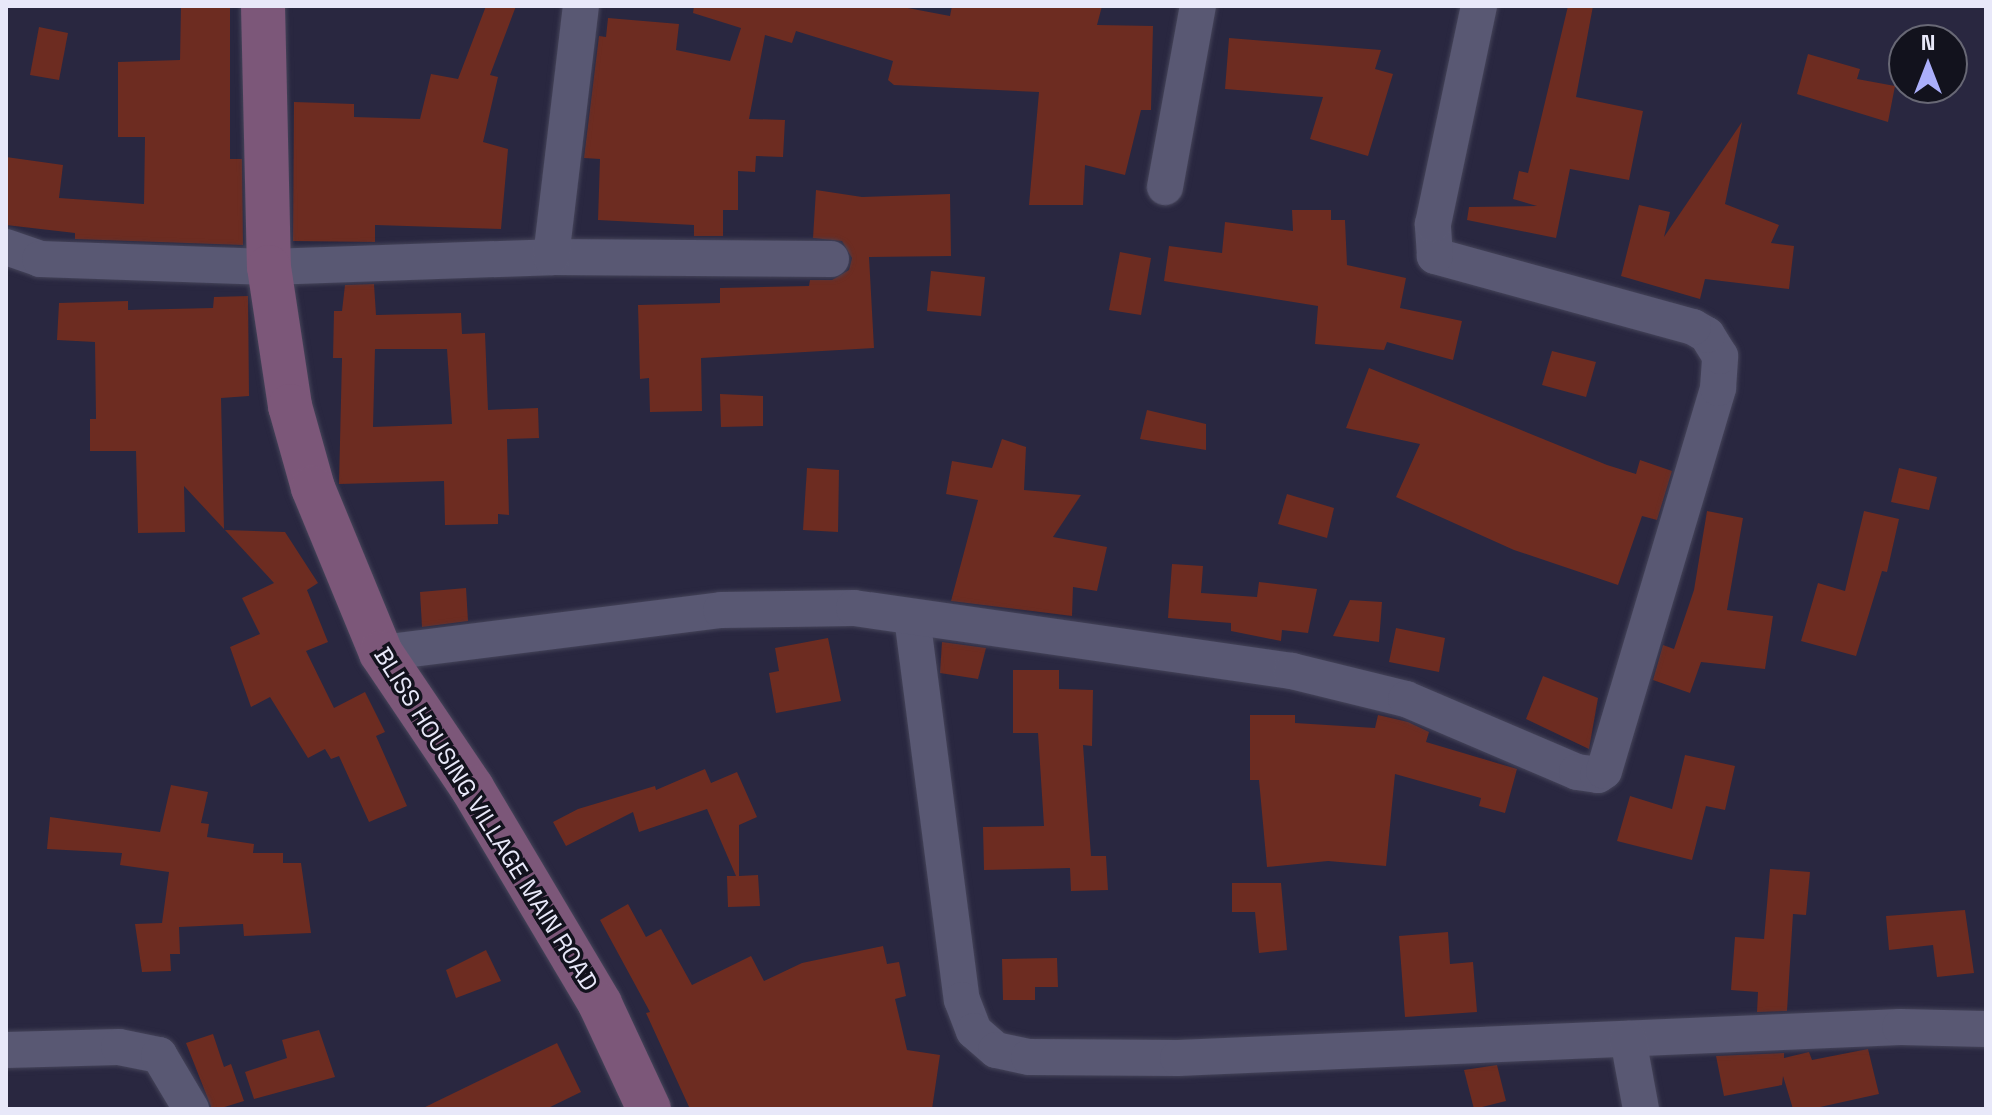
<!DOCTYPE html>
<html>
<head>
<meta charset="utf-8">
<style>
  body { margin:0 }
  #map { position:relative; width:1992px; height:1115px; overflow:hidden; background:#292740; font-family:"Space Grotesk",sans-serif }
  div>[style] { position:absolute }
  .building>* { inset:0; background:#6d2c21 }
  .roads { filter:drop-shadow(0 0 2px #454459) drop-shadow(0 0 2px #454459) }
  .street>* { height:36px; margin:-18px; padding:0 18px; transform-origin:18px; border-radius:18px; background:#595873 }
  .secondary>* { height:44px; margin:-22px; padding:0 22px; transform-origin:22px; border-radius:22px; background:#7c5779 }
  span { translate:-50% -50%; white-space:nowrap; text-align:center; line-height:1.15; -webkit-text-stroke:7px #12121d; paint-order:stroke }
  .street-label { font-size:24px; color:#e8e8f9 }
  .frame { position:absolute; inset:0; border:8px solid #e8e8f9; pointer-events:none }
  .north { position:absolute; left:1888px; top:24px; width:80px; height:80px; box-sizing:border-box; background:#12121d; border:2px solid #686875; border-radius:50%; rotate:0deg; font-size:22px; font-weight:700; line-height:32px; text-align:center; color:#e8e8f9 }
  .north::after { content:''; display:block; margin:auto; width:28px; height:36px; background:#abaffb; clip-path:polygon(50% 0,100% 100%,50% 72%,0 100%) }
</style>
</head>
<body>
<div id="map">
  <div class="building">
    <div style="clip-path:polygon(181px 6px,230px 6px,230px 159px,242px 159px,243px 245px,75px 239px,75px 233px,6px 225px,6px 157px,63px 165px,59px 198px,144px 204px,145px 137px,118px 137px,118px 62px,180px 60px)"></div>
    <div style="clip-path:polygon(486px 6px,516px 6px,490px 75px,498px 77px,483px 142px,508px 149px,501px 229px,375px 225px,375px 242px,293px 241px,294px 102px,354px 104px,354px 117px,420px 119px,431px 74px,458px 79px)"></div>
    <div style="clip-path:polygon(694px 6px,897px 6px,950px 16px,952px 6px,1102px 6px,1097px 25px,1153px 26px,1151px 110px,1141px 110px,1125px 175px,1085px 165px,1083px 205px,1029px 205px,1039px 92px,894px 85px,888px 80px,893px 61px,796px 31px,792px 43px,765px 35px,749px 119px,785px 120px,783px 157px,756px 156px,755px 172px,738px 171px,738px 210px,723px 210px,723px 236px,694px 236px,694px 225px,598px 220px,600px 159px,584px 158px,599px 36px,606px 37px,608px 18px,679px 24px,676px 50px,730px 61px,741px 28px,693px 13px)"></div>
    <div style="clip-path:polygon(1568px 6px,1593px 6px,1576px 97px,1643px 111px,1629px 180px,1570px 169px,1556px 238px,1467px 220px,1469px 207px,1537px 206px,1513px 199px,1519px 171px,1528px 173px)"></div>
    <div style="clip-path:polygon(39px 27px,68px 33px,59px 80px,30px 75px)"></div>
    <div style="clip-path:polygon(1229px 38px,1381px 50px,1375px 69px,1393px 74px,1368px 156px,1310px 139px,1323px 97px,1225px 89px)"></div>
    <div style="clip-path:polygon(1808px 54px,1860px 69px,1857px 79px,1895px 86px,1888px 122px,1797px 94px)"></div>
    <div style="clip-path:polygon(1742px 122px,1725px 204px,1779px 225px,1771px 243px,1794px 246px,1789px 289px,1705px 279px,1700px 299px,1621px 276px,1639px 205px,1670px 212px,1664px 237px)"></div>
    <div style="clip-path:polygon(816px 190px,862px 197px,950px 194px,951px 256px,869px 257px,874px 348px,701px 358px,702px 411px,650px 412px,649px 378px,640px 379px,638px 305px,720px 303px,720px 288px,809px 286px,810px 280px,832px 280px,849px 270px,852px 258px,842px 241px,813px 238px)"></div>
    <div style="clip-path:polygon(1292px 210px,1331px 210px,1331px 220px,1345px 220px,1347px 265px,1406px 278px,1400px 308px,1462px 321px,1453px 360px,1387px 342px,1384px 350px,1315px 344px,1318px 306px,1164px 281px,1169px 246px,1222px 253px,1225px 222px,1293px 231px)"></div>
    <div style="clip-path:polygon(1120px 252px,1151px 258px,1141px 315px,1109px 310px)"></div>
    <div style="clip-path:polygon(931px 271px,985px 277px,981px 316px,927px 311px)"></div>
    <div style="clip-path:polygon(evenodd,374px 284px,376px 315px,461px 313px,462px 334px,485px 333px,488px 410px,538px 408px,539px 438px,507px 439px,509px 515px,498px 514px,498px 524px,445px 525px,444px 481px,339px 484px,342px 358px,333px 358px,334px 311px,342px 311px,345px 285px,374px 284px,375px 349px,447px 349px,452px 424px,373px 427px,375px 349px)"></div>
    <div style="clip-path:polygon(248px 296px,249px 396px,221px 398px,224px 529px,184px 486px,185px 532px,138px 533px,136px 451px,90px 451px,90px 419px,96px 419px,95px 342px,57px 340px,59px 303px,128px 301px,128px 310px,213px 308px,214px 297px)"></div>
    <div style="clip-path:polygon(1552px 351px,1596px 362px,1586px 397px,1542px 385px)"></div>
    <div style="clip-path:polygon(1369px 368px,1607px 465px,1636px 474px,1640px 460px,1672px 471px,1657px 520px,1642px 516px,1618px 585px,1514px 550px,1396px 497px,1420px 444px,1346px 428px)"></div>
    <div style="clip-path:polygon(720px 394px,763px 396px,763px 426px,721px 427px)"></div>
    <div style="clip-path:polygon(1147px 410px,1206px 424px,1206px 450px,1140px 439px)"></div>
    <div style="clip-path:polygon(1002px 439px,1026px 447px,1024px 490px,1081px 495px,1053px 537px,1107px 547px,1097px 591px,1073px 587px,1072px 616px,951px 601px,978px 500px,946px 494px,952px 461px,992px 468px)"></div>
    <div style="clip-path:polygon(807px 468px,839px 470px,838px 532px,803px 530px)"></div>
    <div style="clip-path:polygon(1899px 468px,1937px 477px,1929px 510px,1891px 502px)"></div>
    <div style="clip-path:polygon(1287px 494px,1334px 508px,1327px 538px,1278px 524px)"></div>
    <div style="clip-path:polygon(1707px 511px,1743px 518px,1727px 610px,1773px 616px,1765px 669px,1701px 662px,1690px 693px,1653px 680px,1663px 645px,1674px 649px,1694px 590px)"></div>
    <div style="clip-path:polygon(1864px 511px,1899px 519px,1887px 572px,1882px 571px,1856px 656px,1801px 641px,1818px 583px,1845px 591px)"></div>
    <div style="clip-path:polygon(225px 530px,285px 532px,318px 583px,307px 590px,328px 642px,306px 651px,334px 708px,365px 692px,385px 732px,376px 736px,407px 806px,369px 822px,339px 756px,331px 759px,325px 749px,308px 758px,270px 697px,251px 707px,230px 647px,260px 634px,242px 598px,274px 583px)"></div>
    <div style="clip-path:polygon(1172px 564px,1203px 566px,1201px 593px,1257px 597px,1259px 582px,1317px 589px,1308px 633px,1282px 630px,1281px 641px,1231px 631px,1231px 623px,1168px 618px)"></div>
    <div style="clip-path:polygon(466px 588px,468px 621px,422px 627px,420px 592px)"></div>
    <div style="clip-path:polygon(1350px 600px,1382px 602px,1379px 642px,1333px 636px)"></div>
    <div style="clip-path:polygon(1396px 628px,1445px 638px,1439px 672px,1389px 662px)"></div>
    <div style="clip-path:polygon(828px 638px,841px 701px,776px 713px,769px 673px,779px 671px,775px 648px)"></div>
    <div style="clip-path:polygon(942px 642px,986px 648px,978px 679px,940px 673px)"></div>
    <div style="clip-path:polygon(1013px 670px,1059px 670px,1059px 689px,1093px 690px,1092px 746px,1083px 745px,1091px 856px,1106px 856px,1108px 890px,1071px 891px,1070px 868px,984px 870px,983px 827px,1044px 826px,1038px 733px,1013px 733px)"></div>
    <div style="clip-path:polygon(1543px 676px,1598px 698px,1589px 749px,1526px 719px)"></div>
    <div style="clip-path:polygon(1250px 715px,1295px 715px,1295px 723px,1375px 728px,1378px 715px,1408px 722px,1429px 732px,1426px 742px,1517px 769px,1505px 813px,1479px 806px,1481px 798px,1395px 774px,1386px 866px,1328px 861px,1267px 867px,1259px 780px,1250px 780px)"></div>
    <div style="clip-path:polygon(1685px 755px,1735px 766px,1725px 810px,1706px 806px,1692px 860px,1617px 841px,1630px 796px,1672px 809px)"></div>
    <div style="clip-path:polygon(705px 769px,711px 783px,737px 772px,757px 817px,739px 825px,739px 876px,758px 875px,760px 906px,728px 907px,727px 876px,736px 876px,707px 809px,639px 832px,633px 812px,566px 846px,553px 822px,578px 809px,655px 786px,656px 790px)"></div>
    <div style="clip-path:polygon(171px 785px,208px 792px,201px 823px,209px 824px,207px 837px,254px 844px,253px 853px,283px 853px,283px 863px,301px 863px,311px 933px,244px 936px,243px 924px,179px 927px,180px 954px,170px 954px,171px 971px,142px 972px,135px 924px,162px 923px,169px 872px,120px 865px,122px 853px,47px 849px,50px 817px,160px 832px)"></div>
    <div style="clip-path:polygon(1770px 869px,1810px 872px,1806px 915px,1793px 914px,1787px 1011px,1757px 1012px,1758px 992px,1731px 990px,1735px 937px,1764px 939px)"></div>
    <div style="clip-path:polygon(1232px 883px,1281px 883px,1287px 950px,1259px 953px,1255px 912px,1232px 912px)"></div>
    <div style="clip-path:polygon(628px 904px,646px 937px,661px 929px,692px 985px,751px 956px,764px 981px,802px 963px,883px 946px,887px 964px,899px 962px,906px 996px,895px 999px,907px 1050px,940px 1055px,932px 1109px,690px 1109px,646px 1013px,650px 1012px,600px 920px)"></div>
    <div style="clip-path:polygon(1965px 910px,1974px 973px,1937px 977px,1933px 945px,1889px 950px,1886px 916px)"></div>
    <div style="clip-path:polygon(1448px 932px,1450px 964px,1473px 962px,1477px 1012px,1405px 1017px,1399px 936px)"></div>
    <div style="clip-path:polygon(486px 950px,501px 981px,456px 998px,446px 970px)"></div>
    <div style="clip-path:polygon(1057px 958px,1058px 987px,1035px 987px,1035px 1000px,1003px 1000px,1002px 959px)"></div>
    <div style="clip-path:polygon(319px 1030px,335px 1077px,254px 1099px,245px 1072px,287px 1058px,282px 1040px)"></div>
    <div style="clip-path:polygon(213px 1034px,224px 1067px,231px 1064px,244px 1101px,218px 1109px,212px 1109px,186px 1043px)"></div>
    <div style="clip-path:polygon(557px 1043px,581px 1092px,546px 1109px,421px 1109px)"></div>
    <div style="clip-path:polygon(1868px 1049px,1879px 1094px,1811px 1109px,1793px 1109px,1783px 1076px,1782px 1085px,1724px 1096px,1716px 1056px,1784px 1053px,1784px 1058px,1809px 1052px,1812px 1060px)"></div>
    <div style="clip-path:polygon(1497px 1065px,1506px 1101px,1474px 1109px,1464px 1070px)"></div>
  </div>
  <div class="roads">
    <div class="street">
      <div style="left:1165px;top:187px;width:184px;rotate:-79.7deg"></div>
      <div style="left:6px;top:247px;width:36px;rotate:19deg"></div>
      <div style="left:40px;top:259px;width:229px;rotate:2deg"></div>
      <div style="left:269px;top:267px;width:282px;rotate:-2deg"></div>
      <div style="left:551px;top:257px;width:280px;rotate:0.4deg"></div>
      <div style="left:551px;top:257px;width:253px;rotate:-83.2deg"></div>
      <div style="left:912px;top:617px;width:386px;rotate:82.6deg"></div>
      <div style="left:962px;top:1000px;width:33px;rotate:69deg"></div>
      <div style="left:974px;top:1031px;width:29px;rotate:41deg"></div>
      <div style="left:996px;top:1050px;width:34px;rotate:12deg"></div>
      <div style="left:1029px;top:1057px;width:149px;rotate:0.4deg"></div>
      <div style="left:1178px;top:1058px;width:723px;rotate:-2.46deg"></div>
      <div style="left:1900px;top:1027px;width:86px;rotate:1.3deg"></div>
      <div style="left:381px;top:653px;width:343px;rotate:-7.2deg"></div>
      <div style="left:721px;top:610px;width:133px;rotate:-0.9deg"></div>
      <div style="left:854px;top:608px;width:443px;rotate:8.2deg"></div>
      <div style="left:1292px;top:671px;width:117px;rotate:13.8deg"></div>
      <div style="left:1406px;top:699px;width:186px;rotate:23.1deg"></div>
      <div style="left:1577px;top:772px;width:21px;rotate:8deg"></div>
      <div style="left:1598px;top:775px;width:7px;rotate:-34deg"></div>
      <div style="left:1604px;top:771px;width:400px;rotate:-73.4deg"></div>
      <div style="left:1718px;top:388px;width:32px;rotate:-86deg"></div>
      <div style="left:1720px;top:356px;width:25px;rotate:-122deg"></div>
      <div style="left:1707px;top:335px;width:16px;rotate:-150deg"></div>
      <div style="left:1693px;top:327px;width:268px;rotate:-164.6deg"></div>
      <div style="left:1435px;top:256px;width:32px;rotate:-94deg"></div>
      <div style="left:1433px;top:224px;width:223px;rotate:-78.1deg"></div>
      <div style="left:1628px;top:1039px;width:71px;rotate:79.5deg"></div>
      <div style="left:6px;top:1050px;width:113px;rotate:-1.5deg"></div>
      <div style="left:119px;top:1047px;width:41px;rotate:11.3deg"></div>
      <div style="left:159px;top:1055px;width:63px;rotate:59.3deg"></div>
    </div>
    <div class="secondary">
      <div style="left:263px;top:6px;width:261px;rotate:88.7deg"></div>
      <div style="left:269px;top:267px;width:141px;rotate:81.4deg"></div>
      <div style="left:290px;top:406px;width:85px;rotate:74.3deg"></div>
      <div style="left:313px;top:488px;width:178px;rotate:67.6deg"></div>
      <div style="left:381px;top:653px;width:163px;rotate:56deg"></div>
      <div style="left:472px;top:788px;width:251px;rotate:59.3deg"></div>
      <div style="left:600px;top:1004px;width:116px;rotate:65deg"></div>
    </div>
  </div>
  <div class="street-label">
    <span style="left:486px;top:819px;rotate:58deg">BLISS HOUSING VILLAGE MAIN ROAD</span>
  </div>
  <div class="frame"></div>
  <div class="north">N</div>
</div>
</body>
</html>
